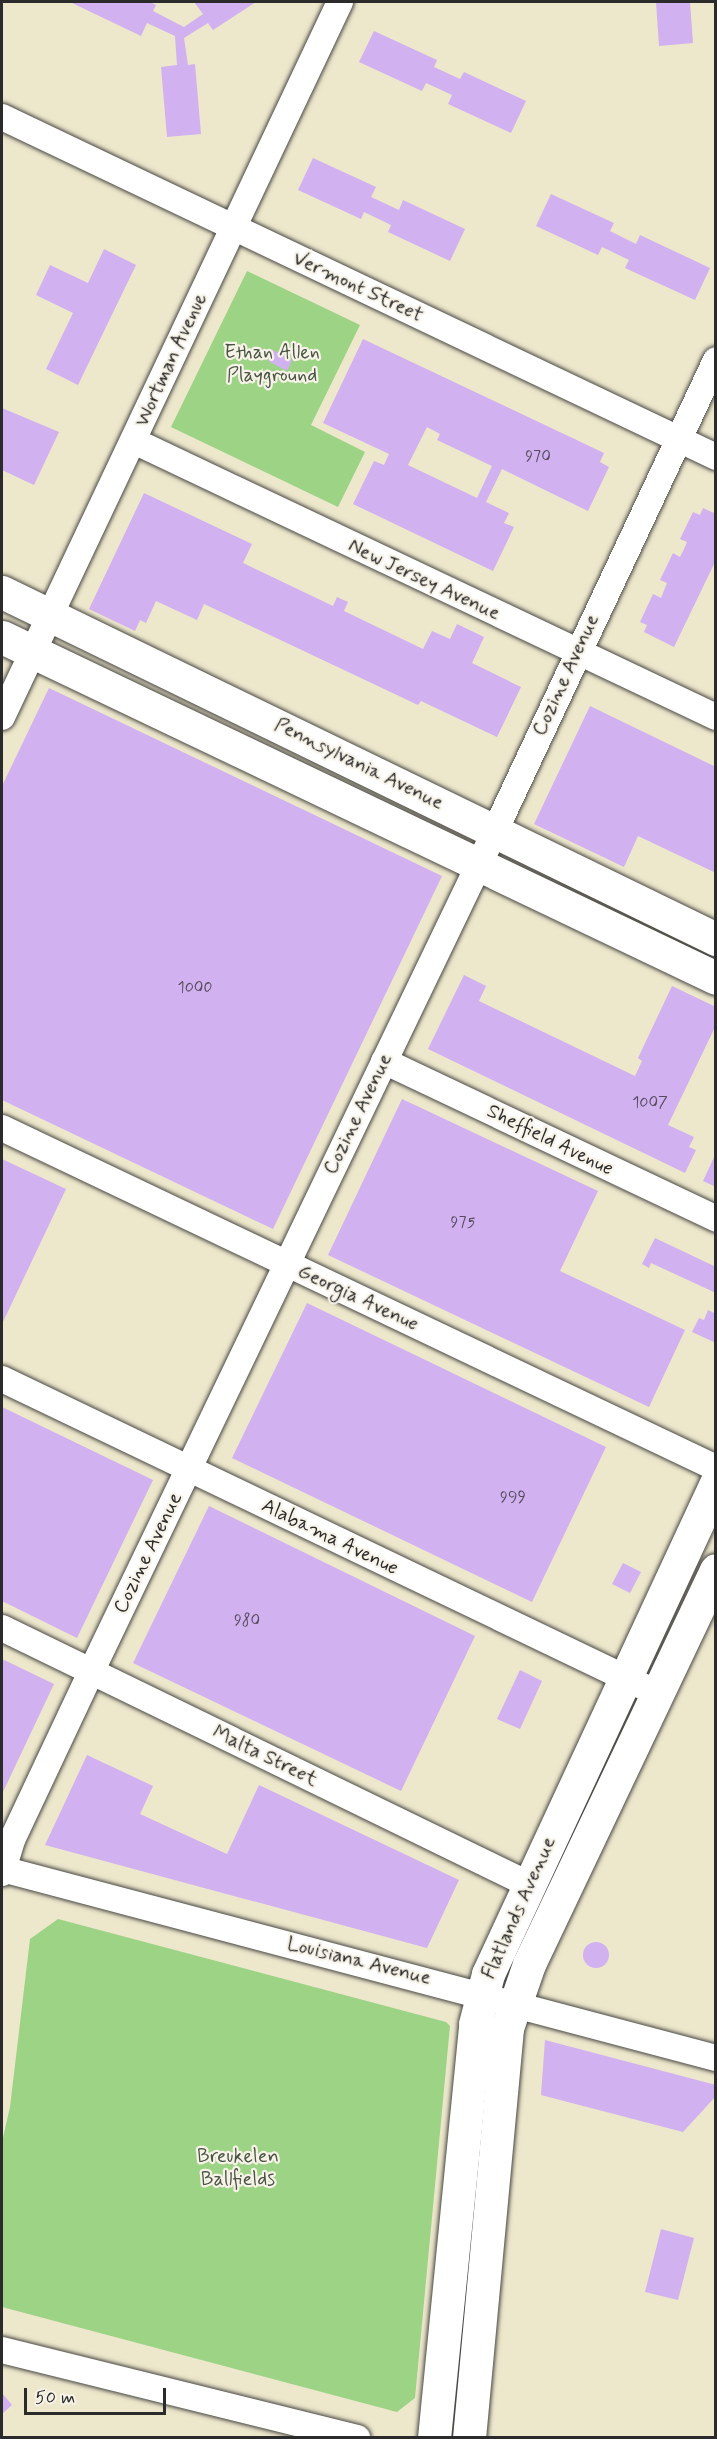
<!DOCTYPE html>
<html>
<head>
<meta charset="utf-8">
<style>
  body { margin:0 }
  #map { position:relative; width:717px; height:2439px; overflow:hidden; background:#ede7cc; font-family:Mynerve,sans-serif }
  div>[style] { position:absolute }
  .green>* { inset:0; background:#9dd385 }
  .building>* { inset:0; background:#d1b1f0 }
  .round { border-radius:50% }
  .roads { filter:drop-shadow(0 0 2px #484743) drop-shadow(0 0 2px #484743) }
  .minor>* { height:26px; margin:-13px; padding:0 13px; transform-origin:13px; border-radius:13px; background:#fff }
  .major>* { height:33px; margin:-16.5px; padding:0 16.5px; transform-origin:16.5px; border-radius:16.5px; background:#fff }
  span { translate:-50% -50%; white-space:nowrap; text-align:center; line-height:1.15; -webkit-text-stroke:4.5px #f7f3e8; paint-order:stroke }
  .number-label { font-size:16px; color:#544c5c }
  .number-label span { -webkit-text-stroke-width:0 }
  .street-label { font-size:20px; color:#2b2b2b }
  .park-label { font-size:20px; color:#485542 }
  .frame { position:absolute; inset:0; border:3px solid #2b2b2b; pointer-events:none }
  .scale { position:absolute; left:24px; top:2388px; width:142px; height:27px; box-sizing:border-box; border:3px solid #2b2b2b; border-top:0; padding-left:8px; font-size:18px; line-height:21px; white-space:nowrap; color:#2b2b2b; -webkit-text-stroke:4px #f7f3e8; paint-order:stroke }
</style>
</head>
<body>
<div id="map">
  <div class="green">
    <div style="clip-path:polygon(247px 271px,360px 325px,311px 425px,365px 452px,338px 507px,171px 427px)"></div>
    <div style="clip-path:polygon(58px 1919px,446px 2022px,450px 2026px,415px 2398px,397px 2412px,2px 2307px,2px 2142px,10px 2107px,30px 1939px)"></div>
  </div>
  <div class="building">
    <div style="clip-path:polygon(70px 2px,150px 2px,156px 5px,153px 11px,184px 27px,203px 14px,194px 2px,256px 2px,213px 30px,208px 23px,184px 38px,188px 65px,195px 64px,201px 134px,167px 137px,161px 67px,177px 65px,175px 36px,147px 23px,141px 36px)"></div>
    <div style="clip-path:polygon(656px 2px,690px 2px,693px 43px,659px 46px)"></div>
    <div style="clip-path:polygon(374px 31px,437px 60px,434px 67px,460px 79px,464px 72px,526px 101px,511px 133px,448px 104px,452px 95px,426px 83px,422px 91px,359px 62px)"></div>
    <div style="clip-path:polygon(313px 158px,376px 187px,371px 197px,399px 210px,403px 200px,465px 229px,450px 261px,388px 232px,391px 225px,364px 212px,361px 219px,298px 190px)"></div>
    <div style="clip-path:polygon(551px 194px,614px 223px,610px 231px,636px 244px,640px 235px,710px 268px,695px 300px,625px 268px,629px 260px,602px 247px,598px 255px,536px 226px)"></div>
    <div style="clip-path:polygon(104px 249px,136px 265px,78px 385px,46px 369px,73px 313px,36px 295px,50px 265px,88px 283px)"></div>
    <div style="clip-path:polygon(evenodd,363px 339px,604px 453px,600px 462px,609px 467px,588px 511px,502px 469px,486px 502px,509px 513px,504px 523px,514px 527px,493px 571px,353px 504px,374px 461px,384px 465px,389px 454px,323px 423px,363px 339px,427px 427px,440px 434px,437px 440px,492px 466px,477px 498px,408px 465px,427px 427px)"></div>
    <div style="clip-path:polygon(273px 350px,292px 360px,287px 371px,268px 361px)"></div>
    <div style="clip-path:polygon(2px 408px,59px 432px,34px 485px,2px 470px)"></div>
    <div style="clip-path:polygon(144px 493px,252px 544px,243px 563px,333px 606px,337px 597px,348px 602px,344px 611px,423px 649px,432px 631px,450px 639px,457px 624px,484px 637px,472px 663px,521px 687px,497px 737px,421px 701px,418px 705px,204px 604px,197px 620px,156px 601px,146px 623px,140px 620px,135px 631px,89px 609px)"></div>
    <div style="clip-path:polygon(703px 508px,716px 514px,716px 560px,674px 647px,644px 632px,647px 625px,640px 622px,653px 594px,661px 598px,667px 583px,660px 580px,673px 553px,680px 557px,684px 549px,687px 542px,680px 539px,693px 512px,700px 515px)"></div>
    <div style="clip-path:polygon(49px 688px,442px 876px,273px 1229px,2px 1100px,2px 786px)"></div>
    <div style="clip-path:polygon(590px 706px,716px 767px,716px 873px,638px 836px,624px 867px,534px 824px)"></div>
    <div style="clip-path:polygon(464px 975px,486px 986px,479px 1001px,635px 1076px,642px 1061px,638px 1058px,672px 986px,716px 1007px,716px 1025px,668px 1125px,694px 1137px,689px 1147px,696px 1150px,685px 1173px,428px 1049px)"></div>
    <div style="clip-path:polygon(402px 1099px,598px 1191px,560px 1271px,685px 1330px,649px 1407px,328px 1255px)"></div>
    <div style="clip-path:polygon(716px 1153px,716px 1187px,703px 1181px)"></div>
    <div style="clip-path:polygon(2px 1159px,66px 1189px,2px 1324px)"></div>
    <div style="clip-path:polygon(655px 1238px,716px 1267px,716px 1293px,651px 1263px,649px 1268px,642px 1264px)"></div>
    <div style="clip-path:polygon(307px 1303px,606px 1447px,532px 1602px,232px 1458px)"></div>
    <div style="clip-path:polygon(708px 1310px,716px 1314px,716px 1343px,692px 1332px,699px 1318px,704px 1320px)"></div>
    <div style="clip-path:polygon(2px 1407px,153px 1480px,77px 1638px,2px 1601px)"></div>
    <div style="clip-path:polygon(209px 1506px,475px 1636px,401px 1791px,133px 1663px)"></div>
    <div style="clip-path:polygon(623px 1563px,641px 1572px,630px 1593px,612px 1584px)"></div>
    <div style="clip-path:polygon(2px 1659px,54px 1684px,2px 1794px)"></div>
    <div style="clip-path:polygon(520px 1670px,542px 1681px,520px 1729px,497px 1719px)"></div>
    <div style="clip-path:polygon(87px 1755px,153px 1786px,140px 1814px,227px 1854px,259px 1785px,459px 1880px,427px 1948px,45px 1845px)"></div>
    <div class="round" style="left:583px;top:1942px;width:26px;height:26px"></div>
    <div style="clip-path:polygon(545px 2040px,716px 2085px,716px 2096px,683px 2132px,541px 2095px)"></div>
    <div style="clip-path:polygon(661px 2229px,694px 2238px,678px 2300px,645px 2292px)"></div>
    <div style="clip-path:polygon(2px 2393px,12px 2405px,2px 2414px)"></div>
  </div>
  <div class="roads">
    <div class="minor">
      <div style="left:2px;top:117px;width:791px;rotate:25.46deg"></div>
      <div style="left:134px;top:441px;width:644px;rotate:25.37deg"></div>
      <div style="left:2px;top:717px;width:791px;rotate:-64.7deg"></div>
      <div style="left:384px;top:1061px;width:368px;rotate:25.4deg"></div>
      <div style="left:2px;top:1128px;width:791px;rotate:25.46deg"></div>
      <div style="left:2px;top:1379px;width:729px;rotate:25.62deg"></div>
      <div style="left:2px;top:1628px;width:585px;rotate:25.95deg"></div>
      <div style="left:2px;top:1869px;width:739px;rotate:14.83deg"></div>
      <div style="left:2px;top:1873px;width:34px;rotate:-73deg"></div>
      <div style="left:12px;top:1840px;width:186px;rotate:-64.8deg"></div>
      <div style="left:91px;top:1672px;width:933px;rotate:-64.34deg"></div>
      <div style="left:495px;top:831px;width:520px;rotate:-64.86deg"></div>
      <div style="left:2px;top:2350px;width:366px;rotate:13.9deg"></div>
    </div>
    <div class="major">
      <div style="left:2px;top:592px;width:794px;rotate:25.92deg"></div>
      <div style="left:2px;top:637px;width:791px;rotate:25.53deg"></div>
      <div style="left:434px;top:2438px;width:416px;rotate:-84.3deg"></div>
      <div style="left:475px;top:2024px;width:52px;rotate:-75.4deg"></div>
      <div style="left:488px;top:1974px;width:541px;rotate:-65.09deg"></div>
      <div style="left:469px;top:2438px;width:412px;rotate:-84.7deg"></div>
      <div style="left:507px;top:2028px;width:68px;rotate:-71deg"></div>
      <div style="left:529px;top:1964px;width:436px;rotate:-64.6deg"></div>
    </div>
  </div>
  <div class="number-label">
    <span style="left:538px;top:457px">970</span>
    <span style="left:195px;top:988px">1000</span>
    <span style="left:650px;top:1103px">1007</span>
    <span style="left:463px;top:1223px">975</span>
    <span style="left:513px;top:1498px">999</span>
    <span style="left:247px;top:1621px">980</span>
  </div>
  <div class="street-label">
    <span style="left:358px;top:287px;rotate:25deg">Vermont Street</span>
    <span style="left:171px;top:360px;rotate:-65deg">Wortman Avenue</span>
    <span style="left:424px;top:580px;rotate:25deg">New Jersey Avenue</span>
    <span style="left:566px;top:675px;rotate:-65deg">Cozine Avenue</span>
    <span style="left:359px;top:764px;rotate:26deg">Pennsylvania Avenue</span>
    <span style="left:358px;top:1114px;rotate:-64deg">Cozine Avenue</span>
    <span style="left:550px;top:1140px;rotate:26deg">Sheffield Avenue</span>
    <span style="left:358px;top:1298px;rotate:25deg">Georgia Avenue</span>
    <span style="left:330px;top:1537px;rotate:26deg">Alabama Avenue</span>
    <span style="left:148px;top:1553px;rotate:-64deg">Cozine Avenue</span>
    <span style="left:265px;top:1756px;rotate:26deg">Malta Street</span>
    <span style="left:519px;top:1908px;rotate:-66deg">Flatlands Avenue</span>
    <span style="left:359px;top:1961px;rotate:14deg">Louisiana Avenue</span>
  </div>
  <div class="park-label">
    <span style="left:272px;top:364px">Ethan Allen<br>Playground</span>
    <span style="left:238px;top:2168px">Breukelen<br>Ballfields</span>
  </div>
  <div class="frame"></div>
  <div class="scale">50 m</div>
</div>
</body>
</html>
